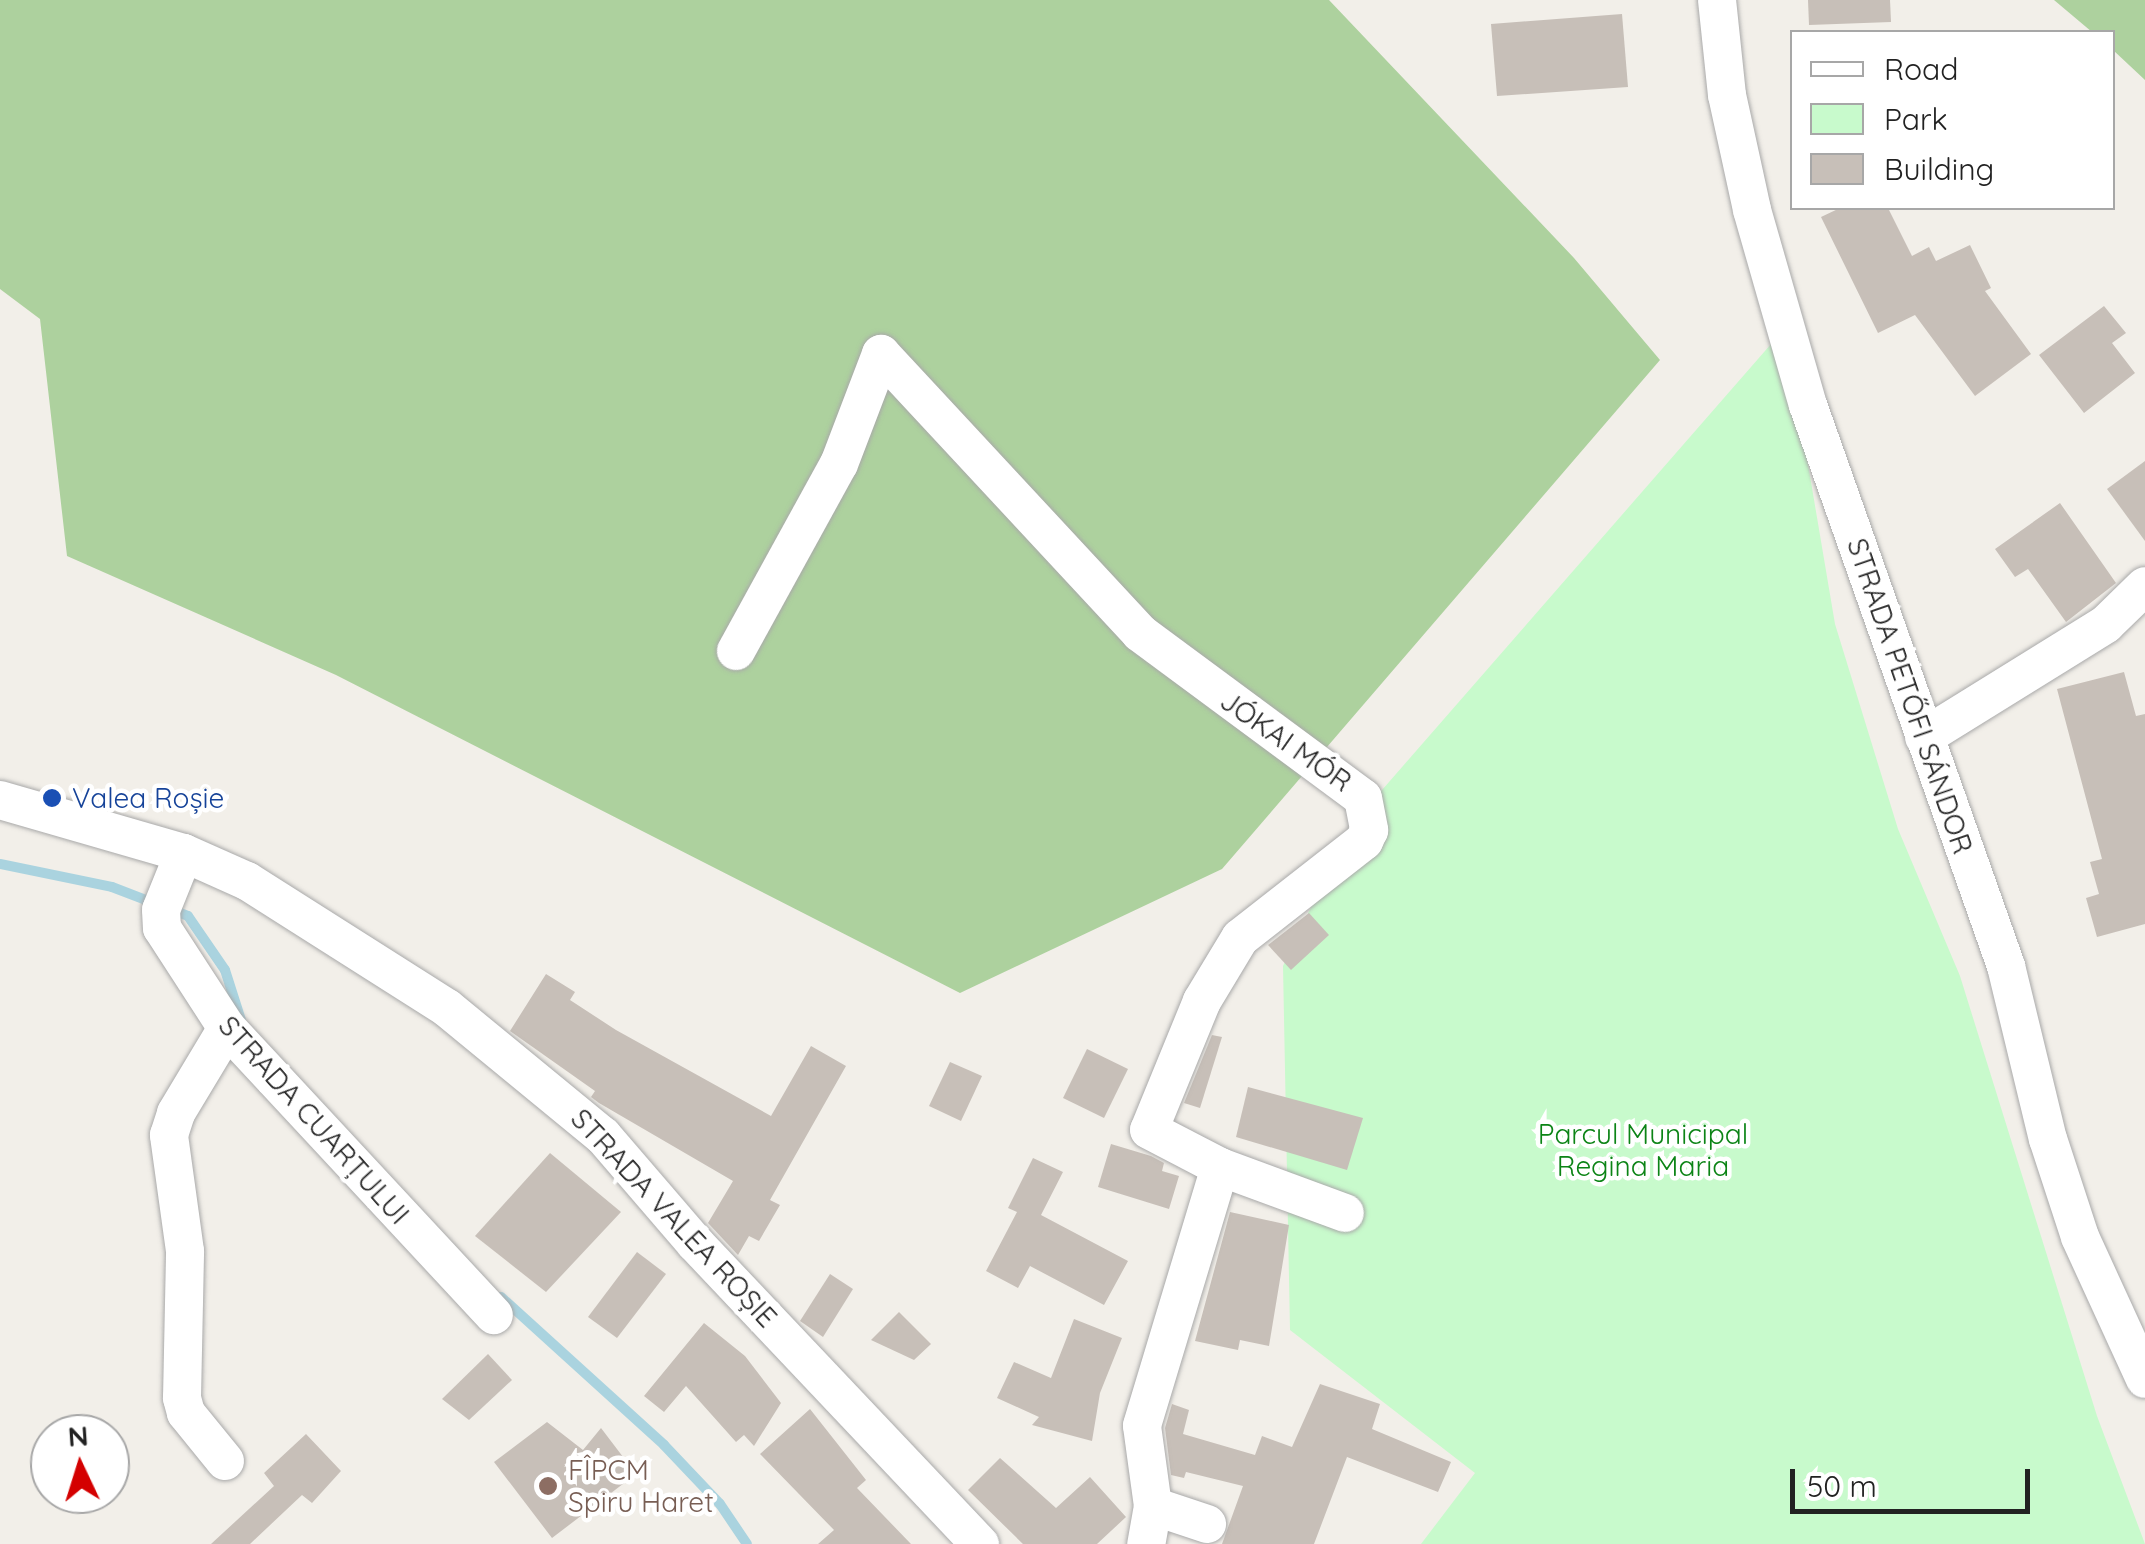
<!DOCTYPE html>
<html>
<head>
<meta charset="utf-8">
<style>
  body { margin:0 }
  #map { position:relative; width:2145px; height:1544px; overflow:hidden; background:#f2efe9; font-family:Quicksand,sans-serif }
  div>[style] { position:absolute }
  .forest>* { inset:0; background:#add19e }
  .park>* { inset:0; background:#c8facc }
  .stream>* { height:10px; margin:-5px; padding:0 5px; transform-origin:5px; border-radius:5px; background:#aad3df }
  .building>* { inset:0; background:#c7bfb8 }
  .roads { filter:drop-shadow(0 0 2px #a9a9a9) drop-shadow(0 0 2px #a9a9a9) }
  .minor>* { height:38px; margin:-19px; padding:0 19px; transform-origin:19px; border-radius:19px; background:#fff }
  .dots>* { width:28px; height:28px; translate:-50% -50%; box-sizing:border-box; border:5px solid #fff; border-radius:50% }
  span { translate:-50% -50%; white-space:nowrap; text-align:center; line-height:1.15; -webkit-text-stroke:9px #fff; paint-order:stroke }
  .street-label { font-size:28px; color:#222 }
  .transit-label { font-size:28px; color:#164399 }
  .left { translate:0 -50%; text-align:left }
  .park-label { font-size:28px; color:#0c8416 }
  .education-label { font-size:28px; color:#785e54 }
  .legend { position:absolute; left:1790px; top:30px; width:325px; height:180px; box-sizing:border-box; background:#fff; border:2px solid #a7a7a7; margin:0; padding:12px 18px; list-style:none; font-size:30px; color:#222 }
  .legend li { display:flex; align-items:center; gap:20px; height:50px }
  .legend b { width:50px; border:2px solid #a7a7a7 }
  .north { position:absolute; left:30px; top:1414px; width:100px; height:100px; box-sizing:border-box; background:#fff; border:2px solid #a7a7a7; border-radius:50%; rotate:356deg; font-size:28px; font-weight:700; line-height:40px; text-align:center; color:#222 }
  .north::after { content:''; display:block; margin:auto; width:35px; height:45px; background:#d40000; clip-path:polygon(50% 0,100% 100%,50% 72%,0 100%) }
  .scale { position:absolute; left:1790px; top:1469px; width:240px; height:45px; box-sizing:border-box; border:5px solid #222; border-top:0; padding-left:12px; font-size:30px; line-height:35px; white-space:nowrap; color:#222; -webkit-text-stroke:8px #fff; paint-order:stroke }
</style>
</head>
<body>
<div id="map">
  <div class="forest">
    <div style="clip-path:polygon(0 0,1329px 0,1574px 258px,1660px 360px,1222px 869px,960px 993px,336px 675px,67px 556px,40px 319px,0 289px)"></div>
    <div style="clip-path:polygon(2054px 0,2145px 0,2145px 80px,2113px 50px,2112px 32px,2092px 32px)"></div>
  </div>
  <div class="park">
    <div style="clip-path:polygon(1785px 328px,1835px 624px,1898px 829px,1960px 976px,2097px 1416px,2145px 1544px,1421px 1544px,1475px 1473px,1290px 1330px,1283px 966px,1348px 829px)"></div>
  </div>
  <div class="stream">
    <div style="left:0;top:864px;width:114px;rotate:11.6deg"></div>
    <div style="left:112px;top:887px;width:45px;rotate:20.9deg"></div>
    <div style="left:170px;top:909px;width:19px;rotate:21deg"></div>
    <div style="left:188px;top:916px;width:65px;rotate:55.6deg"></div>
    <div style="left:225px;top:970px;width:52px;rotate:72.3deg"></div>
    <div style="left:501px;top:1297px;width:220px;rotate:42.2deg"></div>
    <div style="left:664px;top:1445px;width:81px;rotate:46.5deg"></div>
    <div style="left:720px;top:1504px;width:48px;rotate:56deg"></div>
  </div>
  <div class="building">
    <div style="clip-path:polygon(1808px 0,1890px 0,1891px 22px,1809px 25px)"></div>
    <div style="clip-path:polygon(1622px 14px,1628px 87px,1497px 96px,1491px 24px)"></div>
    <div style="clip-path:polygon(1840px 208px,1888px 208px,1912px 256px,1929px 247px,1936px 261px,1970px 245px,1991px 288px,1985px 291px,2031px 354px,1975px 396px,1915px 315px,1878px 333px,1821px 217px)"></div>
    <div style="clip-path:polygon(2104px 306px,2126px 333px,2112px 343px,2135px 373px,2084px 413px,2039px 355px)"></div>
    <div style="clip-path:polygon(2145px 461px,2145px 541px,2107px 489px)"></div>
    <div style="clip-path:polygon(2060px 503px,2116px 583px,2066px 622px,2028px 569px,2015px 577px,1995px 549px)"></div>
    <div style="clip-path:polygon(2124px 672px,2136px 716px,2145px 714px,2145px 924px,2097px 937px,2086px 898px,2099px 894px,2090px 862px,2102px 859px,2057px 689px)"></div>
    <div style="clip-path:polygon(1309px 913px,1329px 935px,1291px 970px,1268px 945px)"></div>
    <div style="clip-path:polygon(546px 974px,575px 992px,570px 1000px,616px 1030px,771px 1116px,811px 1046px,846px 1066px,770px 1200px,780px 1205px,759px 1241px,749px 1236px,738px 1255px,708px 1223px,733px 1181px,599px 1103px,591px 1097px,595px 1091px,510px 1031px)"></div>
    <div style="clip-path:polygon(1212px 1035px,1222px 1037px,1200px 1108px,1184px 1103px)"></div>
    <div style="clip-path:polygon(1087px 1049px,1128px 1069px,1104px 1118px,1063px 1098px)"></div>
    <div style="clip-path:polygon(950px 1062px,982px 1076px,961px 1121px,929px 1106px)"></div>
    <div style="clip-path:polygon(1248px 1087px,1363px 1118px,1347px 1170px,1236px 1137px)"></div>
    <div style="clip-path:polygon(1111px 1144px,1151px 1156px,1164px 1163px,1162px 1171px,1179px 1176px,1169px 1209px,1098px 1187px)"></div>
    <div style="clip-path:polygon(550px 1153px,621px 1212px,546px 1292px,475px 1236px)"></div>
    <div style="clip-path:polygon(1033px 1158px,1063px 1172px,1041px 1215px,1128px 1261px,1104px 1305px,1030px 1266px,1018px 1288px,986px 1271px,1017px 1212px,1008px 1208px)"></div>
    <div style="clip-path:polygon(1230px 1212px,1289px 1225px,1269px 1346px,1240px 1340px,1238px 1350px,1195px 1341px)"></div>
    <div style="clip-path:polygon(637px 1252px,666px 1274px,617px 1338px,588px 1317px)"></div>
    <div style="clip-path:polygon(830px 1274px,853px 1289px,823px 1337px,800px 1321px)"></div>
    <div style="clip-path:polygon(899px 1312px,931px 1344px,914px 1360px,871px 1340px)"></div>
    <div style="clip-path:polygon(1074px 1319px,1122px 1338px,1100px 1393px,1092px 1441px,1032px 1425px,1039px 1417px,997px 1398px,1014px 1362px,1051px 1378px)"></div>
    <div style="clip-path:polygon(704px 1323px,745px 1356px,781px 1403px,754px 1446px,744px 1435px,736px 1442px,686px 1386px,664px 1412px,644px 1396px)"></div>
    <div style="clip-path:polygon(488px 1354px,512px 1380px,469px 1420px,442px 1399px)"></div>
    <div style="clip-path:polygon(1320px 1384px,1380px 1404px,1372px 1429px,1451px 1462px,1438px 1492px,1347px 1457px,1314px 1544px,1222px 1544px,1243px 1486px,1186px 1472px,1184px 1478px,1171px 1475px,1165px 1428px,1172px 1404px,1189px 1410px,1183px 1434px,1255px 1455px,1262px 1436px,1292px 1447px)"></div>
    <div style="clip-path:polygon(810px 1409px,866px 1480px,857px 1488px,911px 1544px,818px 1544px,834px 1530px,760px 1454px)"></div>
    <div style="clip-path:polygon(547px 1422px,583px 1450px,601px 1428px,636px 1474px,552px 1538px,494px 1462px)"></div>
    <div style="clip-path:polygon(306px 1434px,341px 1471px,312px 1503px,302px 1495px,250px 1544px,211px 1544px,274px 1486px,264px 1473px)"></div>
    <div style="clip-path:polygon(1000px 1458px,1056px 1508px,1090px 1477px,1126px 1517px,1097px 1544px,1023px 1544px,968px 1490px)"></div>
  </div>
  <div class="roads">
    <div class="minor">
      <div style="left:1717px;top:0;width:96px;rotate:84deg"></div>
      <div style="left:1727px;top:95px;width:118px;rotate:77.7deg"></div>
      <div style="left:1752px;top:210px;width:203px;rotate:74deg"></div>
      <div style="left:1808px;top:405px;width:595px;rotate:70.56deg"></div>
      <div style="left:2006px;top:966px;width:178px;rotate:76.4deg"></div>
      <div style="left:2048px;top:1139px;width:103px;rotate:71.9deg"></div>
      <div style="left:2080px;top:1237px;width:156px;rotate:65.4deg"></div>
      <div style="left:736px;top:651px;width:213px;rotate:-61.2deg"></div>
      <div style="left:839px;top:464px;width:118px;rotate:-69.1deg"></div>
      <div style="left:881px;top:354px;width:381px;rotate:47.1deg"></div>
      <div style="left:1140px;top:633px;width:277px;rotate:36.5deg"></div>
      <div style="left:1363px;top:798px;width:33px;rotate:79deg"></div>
      <div style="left:1369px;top:830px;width:12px;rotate:114deg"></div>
      <div style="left:1364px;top:841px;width:157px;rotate:142deg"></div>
      <div style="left:1240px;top:938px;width:74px;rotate:121.1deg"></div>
      <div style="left:1202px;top:1001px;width:139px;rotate:112.3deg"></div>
      <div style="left:1149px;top:1130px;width:80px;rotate:27.5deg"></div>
      <div style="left:1220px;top:1167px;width:270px;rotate:106.8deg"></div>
      <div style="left:1142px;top:1426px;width:81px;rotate:82.2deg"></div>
      <div style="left:1153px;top:1506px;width:39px;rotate:100deg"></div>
      <div style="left:1924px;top:737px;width:214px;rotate:-31.8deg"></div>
      <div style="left:2106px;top:624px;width:54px;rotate:-44.3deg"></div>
      <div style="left:0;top:800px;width:191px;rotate:16.1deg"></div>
      <div style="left:184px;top:853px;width:69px;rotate:24deg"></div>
      <div style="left:247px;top:881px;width:237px;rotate:32.4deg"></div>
      <div style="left:447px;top:1008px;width:202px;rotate:39.4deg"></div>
      <div style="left:603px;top:1136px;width:141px;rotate:49.3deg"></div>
      <div style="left:695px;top:1243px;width:415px;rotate:46.6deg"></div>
      <div style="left:184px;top:853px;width:61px;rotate:112deg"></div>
      <div style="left:161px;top:910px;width:18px;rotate:87deg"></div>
      <div style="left:162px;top:928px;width:119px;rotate:57deg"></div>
      <div style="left:227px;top:1028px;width:392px;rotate:47.1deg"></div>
      <div style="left:1220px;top:1167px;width:133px;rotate:20.2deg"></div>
      <div style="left:225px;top:1461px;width:62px;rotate:-129.1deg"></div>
      <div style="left:186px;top:1413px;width:16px;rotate:-105deg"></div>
      <div style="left:182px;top:1398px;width:147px;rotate:-88.8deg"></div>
      <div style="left:185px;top:1251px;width:117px;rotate:-97.9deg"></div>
      <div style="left:169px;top:1135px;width:23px;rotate:-72deg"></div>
      <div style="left:176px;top:1113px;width:99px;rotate:-59deg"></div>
      <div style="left:1153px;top:1506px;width:57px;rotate:18.4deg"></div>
    </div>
  </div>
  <div class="dots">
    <div style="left:52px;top:798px;background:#1a4fb4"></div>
    <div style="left:548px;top:1486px;background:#8d6e63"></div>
  </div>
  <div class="street-label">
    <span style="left:1910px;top:696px;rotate:71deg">STRADA PETŐFI SÁNDOR</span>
    <span style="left:1286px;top:741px;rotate:35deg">JÓKAI MÓR</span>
    <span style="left:314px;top:1120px;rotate:48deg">STRADA CUARȚULUI</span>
    <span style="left:674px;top:1218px;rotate:47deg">STRADA VALEA ROȘIE</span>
  </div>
  <div class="transit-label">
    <span class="left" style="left:72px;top:798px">Valea Roșie</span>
  </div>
  <div class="park-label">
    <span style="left:1643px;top:1150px">Parcul Municipal<br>Regina Maria</span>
  </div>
  <div class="education-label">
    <span class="left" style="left:568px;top:1486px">FÎPCM<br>Spiru Haret</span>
  </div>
  <ul class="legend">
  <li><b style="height:12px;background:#fff"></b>Road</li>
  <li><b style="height:28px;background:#c8facc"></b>Park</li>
  <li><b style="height:28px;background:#c7bfb8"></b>Building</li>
  </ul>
  <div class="north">N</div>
  <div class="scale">50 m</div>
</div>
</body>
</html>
